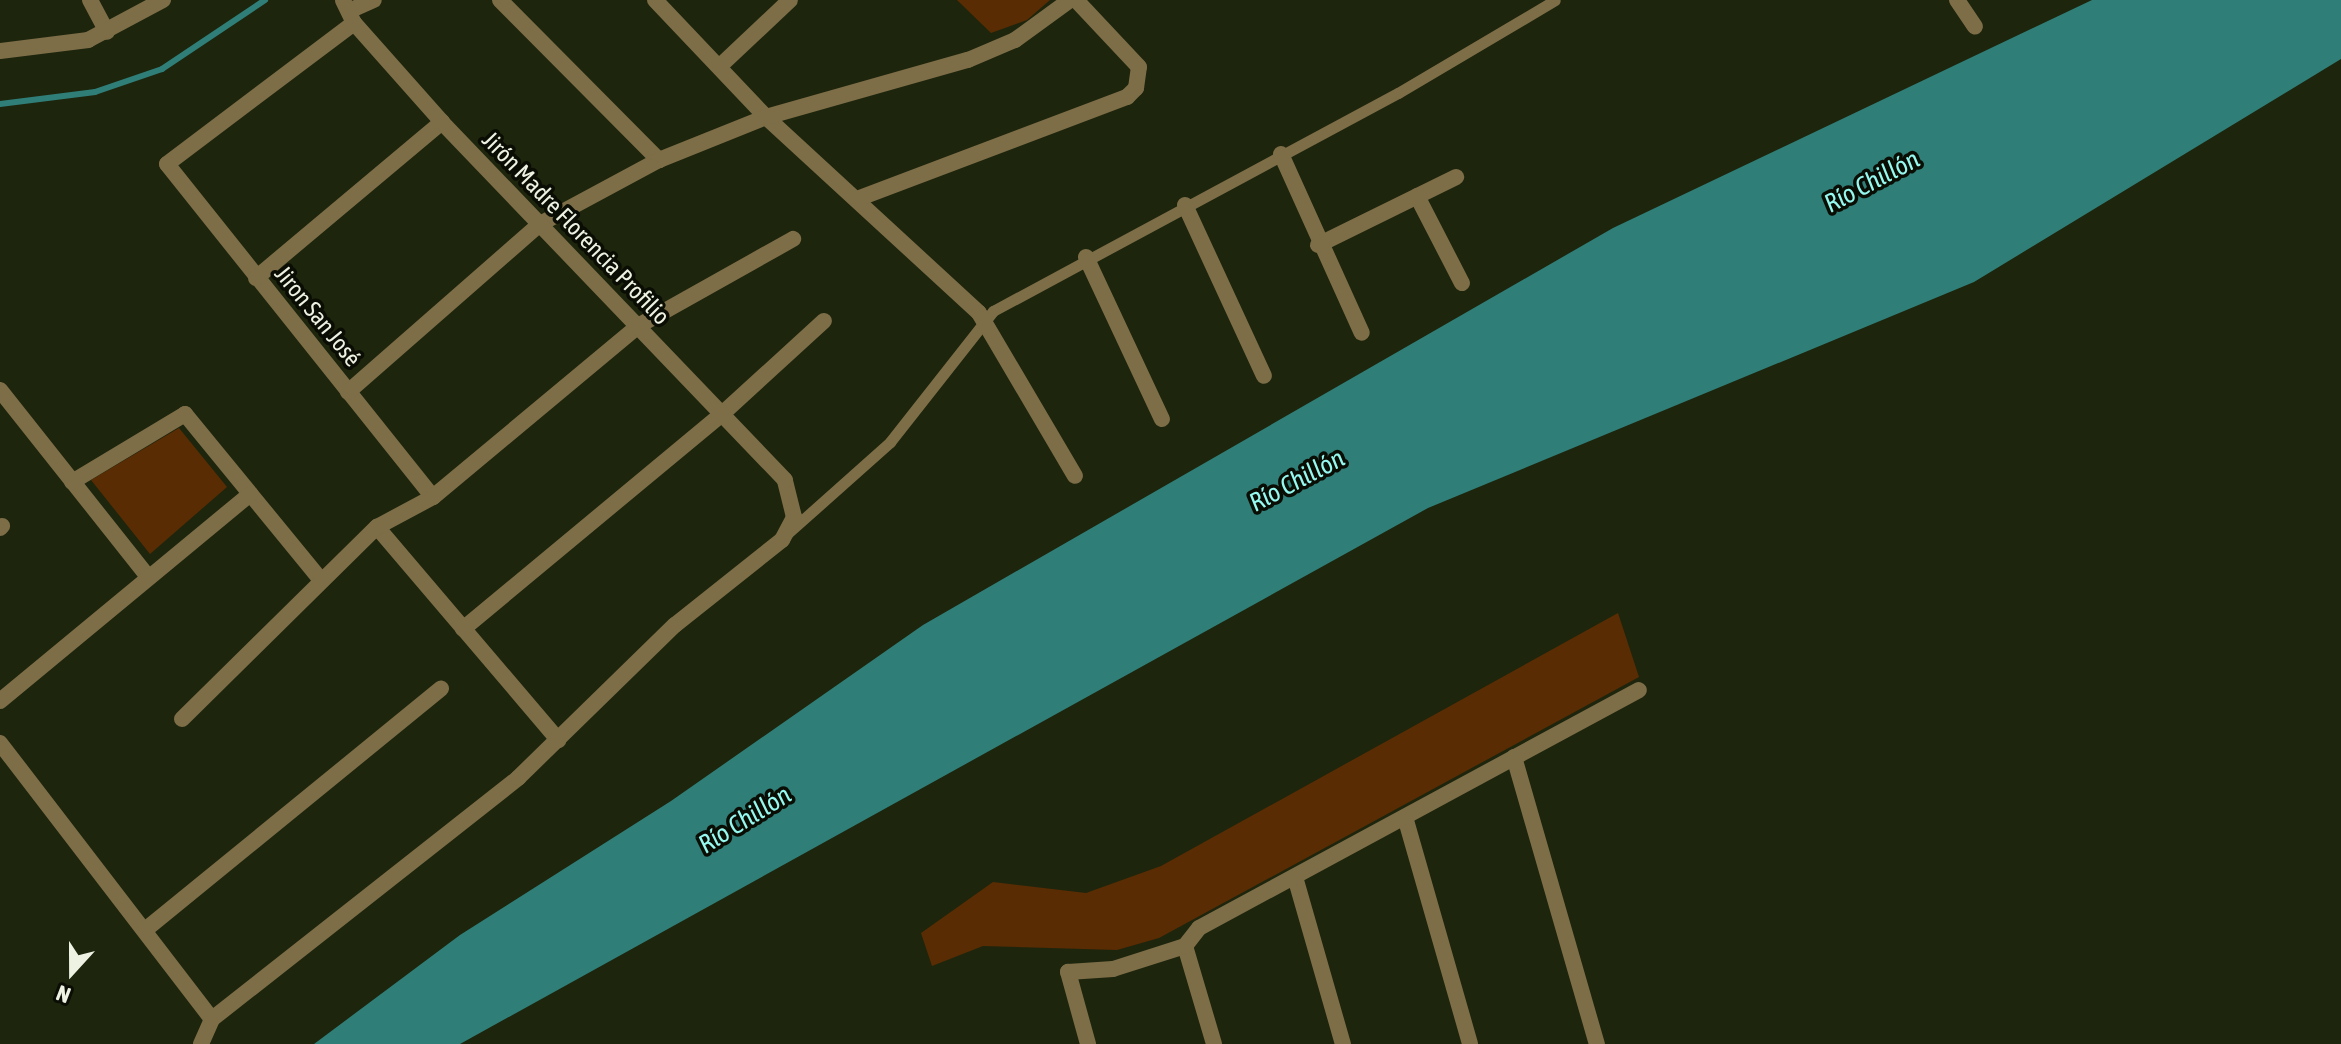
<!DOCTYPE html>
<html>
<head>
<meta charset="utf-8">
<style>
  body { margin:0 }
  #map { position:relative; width:2341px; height:1044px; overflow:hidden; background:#1e250d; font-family:"Asap Condensed",sans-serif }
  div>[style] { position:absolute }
  .green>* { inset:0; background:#592c03 }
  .water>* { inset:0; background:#2f7e78 }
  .stream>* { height:6px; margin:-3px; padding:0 3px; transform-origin:3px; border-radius:3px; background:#2f7e78 }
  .lane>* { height:11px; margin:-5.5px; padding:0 5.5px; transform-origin:5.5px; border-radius:5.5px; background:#7d6e48 }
  .street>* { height:16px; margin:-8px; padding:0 8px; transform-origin:8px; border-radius:8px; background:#7d6e48 }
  span { translate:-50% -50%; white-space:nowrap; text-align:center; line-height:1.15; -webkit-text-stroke:7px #0a0d04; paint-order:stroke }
  .street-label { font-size:24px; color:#edf2e3 }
  .water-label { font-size:26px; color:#96f9f0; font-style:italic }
  .north { position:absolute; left:32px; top:932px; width:80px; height:80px; -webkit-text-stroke:6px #0a0d04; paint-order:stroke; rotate:201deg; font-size:22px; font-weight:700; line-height:32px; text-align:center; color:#edf2e3 }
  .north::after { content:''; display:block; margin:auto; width:28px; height:36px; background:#edf2e3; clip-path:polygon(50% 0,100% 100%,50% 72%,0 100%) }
</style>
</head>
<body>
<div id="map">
  <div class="green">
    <div style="clip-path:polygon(957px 0,1050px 0,1027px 20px,991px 33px)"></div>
    <div style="clip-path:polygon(179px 428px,227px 487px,150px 554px,91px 480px)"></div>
    <div style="clip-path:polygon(1618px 613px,1639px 677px,1159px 938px,1117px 950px,983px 946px,932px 966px,921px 933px,993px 882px,1086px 893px,1161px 866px)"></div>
  </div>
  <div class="water">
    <div style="clip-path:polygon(2092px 0,2341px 0,2341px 59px,1974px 282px,1428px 508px,460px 1044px,314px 1044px,460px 935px,671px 801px,923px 625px,1613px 228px)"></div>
  </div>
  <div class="stream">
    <div style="left:0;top:104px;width:96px;rotate:-7.2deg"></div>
    <div style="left:95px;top:92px;width:71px;rotate:-18.9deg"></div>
    <div style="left:162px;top:69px;width:124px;rotate:-33.8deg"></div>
  </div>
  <div class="lane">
    <div style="left:788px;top:533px;width:137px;rotate:-41.7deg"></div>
    <div style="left:890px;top:442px;width:167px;rotate:-51.8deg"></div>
    <div style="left:993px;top:311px;width:460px;rotate:-28.3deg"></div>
    <div style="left:1398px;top:93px;width:182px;rotate:-30.6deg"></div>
  </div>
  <div class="street">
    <div style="left:90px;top:0;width:36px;rotate:62deg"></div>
    <div style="left:500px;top:0;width:226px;rotate:45.2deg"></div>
    <div style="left:655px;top:0;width:161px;rotate:46.5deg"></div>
    <div style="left:766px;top:117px;width:289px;rotate:42.6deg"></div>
    <div style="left:979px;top:313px;width:189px;rotate:59.5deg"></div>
    <div style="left:1957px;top:0;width:32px;rotate:56deg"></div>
    <div style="left:349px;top:11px;width:27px;rotate:-24deg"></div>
    <div style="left:354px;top:23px;width:234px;rotate:143deg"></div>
    <div style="left:167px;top:164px;width:426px;rotate:51.4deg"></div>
    <div style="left:0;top:51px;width:89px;rotate:-7.1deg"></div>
    <div style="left:88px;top:40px;width:85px;rotate:-28.1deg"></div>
    <div style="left:720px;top:66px;width:96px;rotate:-43.3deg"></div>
    <div style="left:1281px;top:154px;width:196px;rotate:65.7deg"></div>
    <div style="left:1417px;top:196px;width:98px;rotate:62.7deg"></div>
    <div style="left:857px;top:199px;width:289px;rotate:-20.7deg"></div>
    <div style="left:1127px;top:97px;width:13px;rotate:-45deg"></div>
    <div style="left:1136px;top:88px;width:21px;rotate:-82deg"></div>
    <div style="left:1139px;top:67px;width:92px;rotate:-133.2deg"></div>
    <div style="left:1185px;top:205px;width:188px;rotate:65.2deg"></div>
    <div style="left:1318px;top:245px;width:154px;rotate:-26.2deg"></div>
    <div style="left:1086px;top:257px;width:179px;rotate:64.9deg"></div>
    <div style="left:256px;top:278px;width:243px;rotate:-40deg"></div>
    <div style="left:0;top:390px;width:238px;rotate:51.6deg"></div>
    <div style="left:348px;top:392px;width:255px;rotate:-41.2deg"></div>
    <div style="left:540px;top:224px;width:135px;rotate:-28.3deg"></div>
    <div style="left:659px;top:160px;width:115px;rotate:-21.9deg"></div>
    <div style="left:766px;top:117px;width:210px;rotate:-15.8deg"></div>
    <div style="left:968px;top:60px;width:51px;rotate:-23.1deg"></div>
    <div style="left:1015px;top:40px;width:68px;rotate:-36deg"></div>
    <div style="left:72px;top:482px;width:132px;rotate:-31deg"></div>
    <div style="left:185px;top:414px;width:215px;rotate:50.7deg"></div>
    <div style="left:377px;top:527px;width:280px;rotate:49.6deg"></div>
    <div style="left:0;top:528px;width:3px;rotate:-45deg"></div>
    <div style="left:463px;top:629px;width:337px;rotate:-39.7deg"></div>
    <div style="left:722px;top:414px;width:138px;rotate:-42.4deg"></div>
    <div style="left:0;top:701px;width:325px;rotate:-39.6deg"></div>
    <div style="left:182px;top:719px;width:274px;rotate:-44.6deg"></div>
    <div style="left:377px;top:527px;width:64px;rotate:-28.2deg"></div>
    <div style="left:433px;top:497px;width:267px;rotate:-39.8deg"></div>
    <div style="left:638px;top:326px;width:178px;rotate:-29.3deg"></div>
    <div style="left:0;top:743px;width:348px;rotate:52.5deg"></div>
    <div style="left:1514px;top:757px;width:299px;rotate:73.9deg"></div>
    <div style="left:1405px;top:817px;width:236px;rotate:74deg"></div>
    <div style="left:1295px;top:877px;width:174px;rotate:74deg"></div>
    <div style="left:145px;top:930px;width:382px;rotate:-39.2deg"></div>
    <div style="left:1185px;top:946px;width:102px;rotate:73.5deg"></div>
    <div style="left:201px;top:1044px;width:27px;rotate:-66deg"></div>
    <div style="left:212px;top:1019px;width:390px;rotate:-38.2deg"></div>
    <div style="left:518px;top:778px;width:219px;rotate:-44.3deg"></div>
    <div style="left:675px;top:625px;width:137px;rotate:-38.5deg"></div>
    <div style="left:782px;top:540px;width:26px;rotate:-62deg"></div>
    <div style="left:794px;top:517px;width:38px;rotate:-104deg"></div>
    <div style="left:785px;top:480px;width:496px;rotate:-133.8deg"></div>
    <div style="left:442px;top:122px;width:132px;rotate:-131.6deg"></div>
    <div style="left:354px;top:23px;width:25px;rotate:-116deg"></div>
    <div style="left:1088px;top:1044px;width:75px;rotate:-105.5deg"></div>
    <div style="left:1068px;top:972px;width:45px;rotate:-3.8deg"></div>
    <div style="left:1113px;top:969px;width:76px;rotate:-17.7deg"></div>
    <div style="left:1185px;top:946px;width:23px;rotate:-52deg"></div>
    <div style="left:1199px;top:928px;width:500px;rotate:-28.41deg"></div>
  </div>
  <div class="street-label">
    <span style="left:576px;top:228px;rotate:46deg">Jirón Madre Florencia Profilio</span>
    <span style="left:318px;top:316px;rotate:51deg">Jiron San José</span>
  </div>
  <div class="water-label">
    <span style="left:1872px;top:182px;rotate:-28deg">Río Chillón</span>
    <span style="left:1297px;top:481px;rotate:-28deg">Río Chillón</span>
    <span style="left:745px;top:820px;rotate:-32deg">Río Chillón</span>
  </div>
  <div class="north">N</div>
</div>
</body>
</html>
